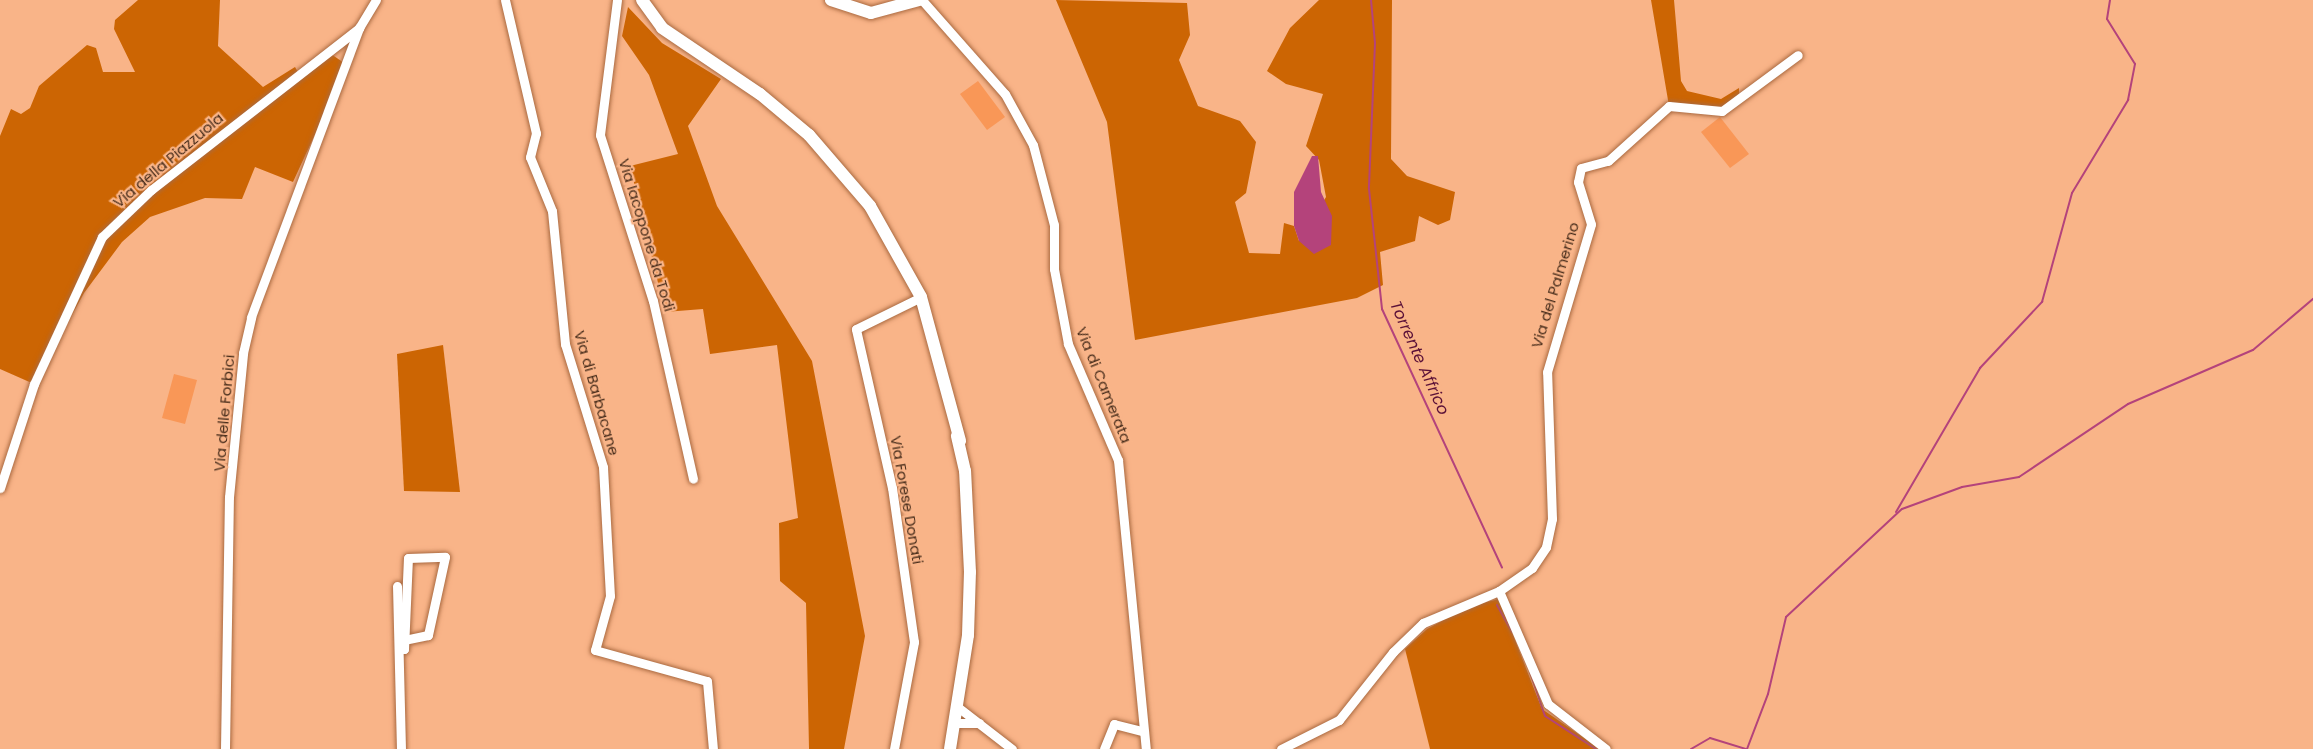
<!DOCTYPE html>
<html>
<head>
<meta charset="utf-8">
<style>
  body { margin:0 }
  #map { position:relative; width:2313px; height:749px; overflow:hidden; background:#f9b488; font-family:Poppins,sans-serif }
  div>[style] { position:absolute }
  .green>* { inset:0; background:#f99757 }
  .forest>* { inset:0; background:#cc6503 }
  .water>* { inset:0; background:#b4437b }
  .stream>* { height:2px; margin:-1px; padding:0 1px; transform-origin:1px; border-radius:1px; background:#b4437b }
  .roads { filter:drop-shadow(0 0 2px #aa6a41) drop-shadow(0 0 2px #aa6a41) }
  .minor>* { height:9px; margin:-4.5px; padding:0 4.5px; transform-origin:4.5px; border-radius:4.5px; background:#fff }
  .secondary>* { height:12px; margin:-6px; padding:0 6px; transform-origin:6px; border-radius:6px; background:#fff }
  span { translate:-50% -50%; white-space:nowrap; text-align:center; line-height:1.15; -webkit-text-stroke:4.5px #f9b488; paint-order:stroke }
  .street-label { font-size:15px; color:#482d1b }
  .water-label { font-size:16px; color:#5b1138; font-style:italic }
</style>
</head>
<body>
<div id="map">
  <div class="green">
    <div style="clip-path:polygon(978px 81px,1005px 117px,987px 130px,960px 94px)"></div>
    <div style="clip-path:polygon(1720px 117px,1749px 154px,1730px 168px,1701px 132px)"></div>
    <div style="clip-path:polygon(174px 374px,197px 380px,185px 424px,162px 418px)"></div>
  </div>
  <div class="forest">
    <div style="clip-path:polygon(138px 0,220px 0,218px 46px,263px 87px,295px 67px,302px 79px,331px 54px,347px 65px,293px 182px,255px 167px,242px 199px,205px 198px,150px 217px,122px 242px,84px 293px,34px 384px,0 369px,0 136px,11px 109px,21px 114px,30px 108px,39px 86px,87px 45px,96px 48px,103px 72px,135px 72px,114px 29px,115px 20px)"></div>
    <div style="clip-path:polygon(1056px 0,1187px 3px,1190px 35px,1179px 60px,1198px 106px,1240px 121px,1256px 142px,1246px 193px,1235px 202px,1249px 253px,1280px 254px,1284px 223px,1294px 226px,1299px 241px,1326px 197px,1319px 160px,1306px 146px,1323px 94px,1286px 84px,1267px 71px,1290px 28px,1319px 0,1392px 0,1391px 159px,1407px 176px,1455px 192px,1450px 220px,1438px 225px,1419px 216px,1415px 241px,1380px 252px,1383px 285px,1357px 298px,1135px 340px,1107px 122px)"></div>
    <div style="clip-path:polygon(1651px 0,1674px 0,1681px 81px,1687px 91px,1721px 99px,1739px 88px,1739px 99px,1722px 111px,1669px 106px)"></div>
    <div style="clip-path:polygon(628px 7px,662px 43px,721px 79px,688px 126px,717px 206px,812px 361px,865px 636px,844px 749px,809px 749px,806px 603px,780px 581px,779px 523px,798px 518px,777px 345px,710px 354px,703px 309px,665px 312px,630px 166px,678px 154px,649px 75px,622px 36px)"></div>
    <div style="clip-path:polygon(443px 345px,460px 492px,404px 491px,397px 354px)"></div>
    <div style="clip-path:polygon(1499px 599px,1542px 709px,1600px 749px,1430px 749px,1405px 649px,1427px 629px,1470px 606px)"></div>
  </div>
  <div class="water">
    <div style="clip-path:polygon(1312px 156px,1318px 156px,1321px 192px,1332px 216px,1331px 245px,1314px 254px,1299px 241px,1294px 226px,1294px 192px)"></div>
  </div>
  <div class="stream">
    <div style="left:1371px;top:0;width:43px;rotate:84.7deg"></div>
    <div style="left:1375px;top:43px;width:146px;rotate:92.4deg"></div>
    <div style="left:1369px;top:189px;width:121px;rotate:83.8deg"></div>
    <div style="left:1382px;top:309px;width:285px;rotate:65.1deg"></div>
    <div style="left:1896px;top:512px;width:167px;rotate:-59.7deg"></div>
    <div style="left:1980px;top:368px;width:91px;rotate:-46.8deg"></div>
    <div style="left:2042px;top:302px;width:113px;rotate:-74.6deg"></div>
    <div style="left:2072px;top:193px;width:109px;rotate:-58.9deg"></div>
    <div style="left:2128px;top:100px;width:37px;rotate:-79deg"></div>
    <div style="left:2135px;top:64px;width:53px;rotate:-121.9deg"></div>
    <div style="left:2107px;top:19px;width:19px;rotate:-81deg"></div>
    <div style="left:1497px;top:605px;width:31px;rotate:61deg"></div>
    <div style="left:1530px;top:672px;width:46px;rotate:71.2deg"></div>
    <div style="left:1545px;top:716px;width:61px;rotate:32.9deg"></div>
    <div style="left:1691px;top:749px;width:22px;rotate:-30deg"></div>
    <div style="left:1710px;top:738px;width:39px;rotate:17deg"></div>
    <div style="left:1747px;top:749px;width:59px;rotate:-69.1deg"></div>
    <div style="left:1768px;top:694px;width:79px;rotate:-76.8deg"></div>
    <div style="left:1786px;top:617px;width:158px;rotate:-43deg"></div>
    <div style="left:1902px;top:509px;width:64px;rotate:-20.1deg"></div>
    <div style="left:1962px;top:487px;width:58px;rotate:-10deg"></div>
    <div style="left:2019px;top:477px;width:131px;rotate:-33.8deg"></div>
    <div style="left:2128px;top:404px;width:136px;rotate:-23.4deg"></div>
    <div style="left:2253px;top:350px;width:79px;rotate:-40.4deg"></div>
  </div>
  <div class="roads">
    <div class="minor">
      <div style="left:505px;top:0;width:137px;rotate:76.9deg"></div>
      <div style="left:536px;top:133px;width:25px;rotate:104deg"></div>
      <div style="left:530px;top:157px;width:58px;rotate:67.8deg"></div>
      <div style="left:552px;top:211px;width:134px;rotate:84.4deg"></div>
      <div style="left:565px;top:344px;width:129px;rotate:72.8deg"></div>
      <div style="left:603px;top:467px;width:129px;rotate:86.9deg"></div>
      <div style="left:610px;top:596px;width:56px;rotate:105.5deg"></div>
      <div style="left:595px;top:650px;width:116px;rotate:15.5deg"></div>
      <div style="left:707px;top:681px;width:68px;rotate:85deg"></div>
      <div style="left:617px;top:0;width:136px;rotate:97.2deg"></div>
      <div style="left:600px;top:135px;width:174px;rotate:72.3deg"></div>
      <div style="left:653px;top:301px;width:182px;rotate:77.3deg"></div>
      <div style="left:922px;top:0;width:125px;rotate:48.6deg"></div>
      <div style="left:1005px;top:94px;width:58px;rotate:61.2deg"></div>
      <div style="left:1033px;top:145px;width:83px;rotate:75.3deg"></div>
      <div style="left:1054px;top:225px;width:44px;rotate:90deg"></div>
      <div style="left:1054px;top:269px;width:76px;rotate:79.4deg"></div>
      <div style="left:1068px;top:344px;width:126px;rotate:66.7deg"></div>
      <div style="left:1118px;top:460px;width:290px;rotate:84.5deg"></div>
      <div style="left:0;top:488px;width:109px;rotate:-71.9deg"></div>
      <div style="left:34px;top:384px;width:162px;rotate:-65.2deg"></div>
      <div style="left:102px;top:237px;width:68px;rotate:-43.8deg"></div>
      <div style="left:151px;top:190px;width:264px;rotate:-37.9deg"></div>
      <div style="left:359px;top:28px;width:33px;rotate:-59deg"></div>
      <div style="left:397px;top:586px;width:163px;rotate:88.6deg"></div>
      <div style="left:1499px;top:591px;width:123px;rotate:66.6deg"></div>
      <div style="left:1548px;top:704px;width:73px;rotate:37.8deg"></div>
      <div style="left:399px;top:649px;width:5px"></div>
      <div style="left:404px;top:649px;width:91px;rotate:-87.5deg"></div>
      <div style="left:408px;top:558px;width:37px;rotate:-2deg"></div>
      <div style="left:445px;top:557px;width:80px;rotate:102.3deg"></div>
      <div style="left:428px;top:635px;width:25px;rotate:168deg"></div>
      <div style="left:959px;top:708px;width:67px;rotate:37.7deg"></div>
      <div style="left:956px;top:723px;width:23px"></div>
      <div style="left:225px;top:749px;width:252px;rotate:-89.1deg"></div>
      <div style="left:229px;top:497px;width:145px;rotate:-84.4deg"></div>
      <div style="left:243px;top:353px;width:37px;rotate:-77deg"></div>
      <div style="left:251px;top:317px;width:309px;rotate:-69.5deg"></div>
      <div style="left:894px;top:749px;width:109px;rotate:-79.4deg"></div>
      <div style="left:914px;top:642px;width:156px;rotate:-98.1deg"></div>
      <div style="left:892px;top:488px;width:163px;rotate:-102.8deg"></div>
      <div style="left:856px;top:329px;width:72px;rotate:-26.2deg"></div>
      <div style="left:1104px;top:749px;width:27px;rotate:-68deg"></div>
      <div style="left:1114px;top:724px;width:29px;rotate:14deg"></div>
      <div style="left:1281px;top:749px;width:65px;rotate:-26.6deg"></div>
      <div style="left:1339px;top:720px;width:87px;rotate:-51.5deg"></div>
      <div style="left:1393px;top:652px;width:42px;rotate:-44deg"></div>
      <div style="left:1423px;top:623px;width:82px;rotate:-22.8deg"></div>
      <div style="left:1499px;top:591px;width:40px;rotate:-34.9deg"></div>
      <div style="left:1532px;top:568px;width:25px;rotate:-56deg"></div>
      <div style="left:1546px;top:547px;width:29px;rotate:-78deg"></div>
      <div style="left:1552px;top:519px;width:147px;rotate:-91.9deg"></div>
      <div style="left:1547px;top:372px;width:154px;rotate:-73.4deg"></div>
      <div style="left:1591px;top:224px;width:44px;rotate:-107.2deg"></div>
      <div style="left:1578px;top:182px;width:14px;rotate:-78deg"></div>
      <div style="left:1581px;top:168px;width:28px;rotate:-15deg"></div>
      <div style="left:1608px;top:161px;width:82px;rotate:-42deg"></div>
      <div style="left:1669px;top:106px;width:53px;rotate:5.4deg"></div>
      <div style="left:1722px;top:111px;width:94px;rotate:-36.4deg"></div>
    </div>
    <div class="secondary">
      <div style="left:642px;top:0;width:34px;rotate:54deg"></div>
      <div style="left:662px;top:28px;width:118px;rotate:34deg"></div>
      <div style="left:760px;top:94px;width:64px;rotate:39.9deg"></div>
      <div style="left:809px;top:135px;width:94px;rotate:49.3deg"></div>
      <div style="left:870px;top:206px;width:104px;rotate:60.7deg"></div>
      <div style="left:921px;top:297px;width:149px;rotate:74.8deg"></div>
      <div style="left:831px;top:0;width:42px;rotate:18deg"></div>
      <div style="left:871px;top:13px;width:50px;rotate:-15.2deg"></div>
      <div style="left:950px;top:749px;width:115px;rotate:-81deg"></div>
      <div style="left:968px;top:635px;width:63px;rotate:-88.2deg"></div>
      <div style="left:970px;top:572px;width:101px;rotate:-92.8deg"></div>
      <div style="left:965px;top:471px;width:36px;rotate:-103deg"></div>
    </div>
  </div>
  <div class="street-label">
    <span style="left:168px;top:160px;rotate:-40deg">Via della Piazzuola</span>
    <span style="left:647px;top:235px;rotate:73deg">Via Iacopone da Todi</span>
    <span style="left:1555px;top:285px;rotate:-73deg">Via del Palmerino</span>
    <span style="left:1104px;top:385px;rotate:68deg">Via di Camerata</span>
    <span style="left:597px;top:393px;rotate:74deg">Via di Barbacane</span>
    <span style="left:224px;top:413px;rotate:-85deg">Via delle Forbici</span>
    <span style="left:907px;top:500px;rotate:80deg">Via Forese Donati</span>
  </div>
  <div class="water-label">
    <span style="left:1419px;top:358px;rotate:66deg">Torrente Affrico</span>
  </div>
</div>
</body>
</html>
